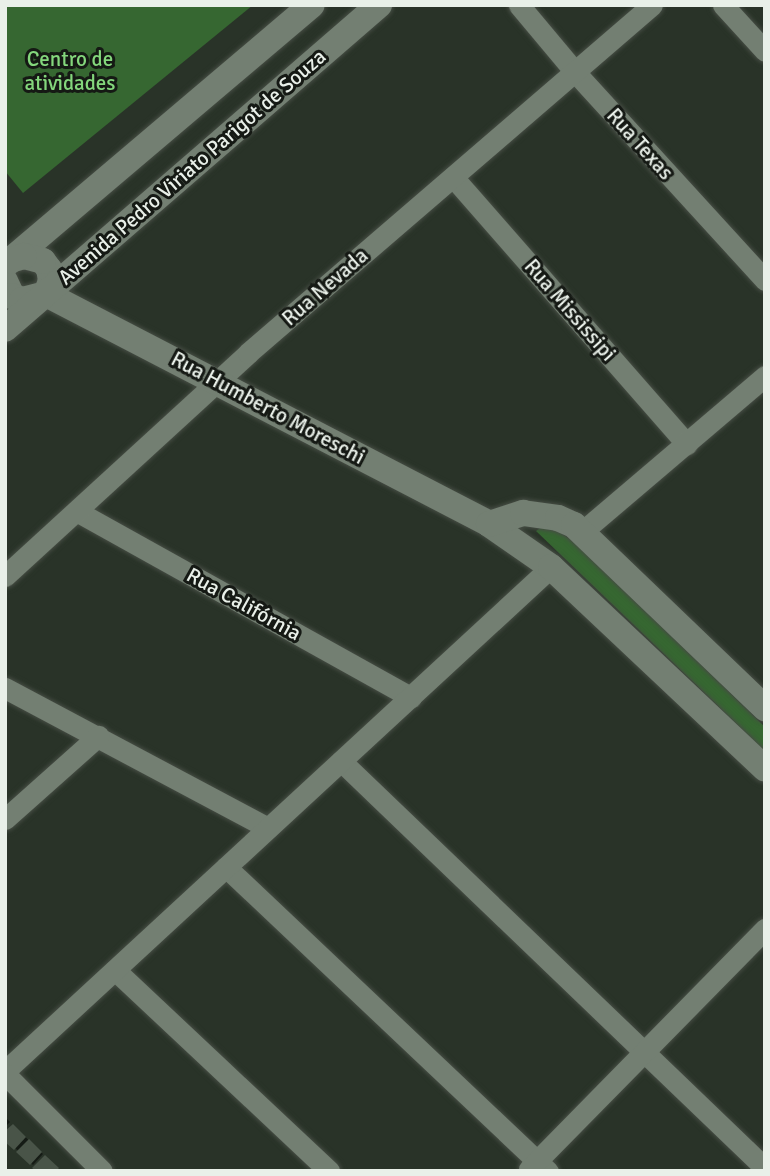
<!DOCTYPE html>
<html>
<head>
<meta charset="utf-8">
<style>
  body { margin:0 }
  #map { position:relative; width:770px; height:1176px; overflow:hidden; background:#293328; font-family:Signika,sans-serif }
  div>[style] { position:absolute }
  .green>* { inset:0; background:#366731 }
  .shadow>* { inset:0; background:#0007 }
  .building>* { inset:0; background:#495448 }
  .roads { filter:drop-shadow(0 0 2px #464d44) drop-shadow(0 0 2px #464d44) }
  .minor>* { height:21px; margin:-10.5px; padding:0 10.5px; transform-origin:10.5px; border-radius:10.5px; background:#737f72 }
  .tertiary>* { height:26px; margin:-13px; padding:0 13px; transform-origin:13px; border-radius:13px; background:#737f72 }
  span { translate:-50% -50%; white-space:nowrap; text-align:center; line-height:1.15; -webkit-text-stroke:6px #151914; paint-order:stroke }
  .park-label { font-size:21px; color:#84d77c }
  .street-label { font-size:21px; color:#e9f0e9 }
  .frame { position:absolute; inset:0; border:7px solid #e9f0e9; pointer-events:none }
</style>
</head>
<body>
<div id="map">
  <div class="green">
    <div style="clip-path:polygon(5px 5px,253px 5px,23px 193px,5px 171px)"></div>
    <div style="clip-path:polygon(546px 524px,573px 541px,765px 727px,765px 751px,536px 531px)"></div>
  </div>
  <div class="shadow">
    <div style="clip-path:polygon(5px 1117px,10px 1122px,5px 1127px)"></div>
    <div style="clip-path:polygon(15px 1127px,43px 1154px,33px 1165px,15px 1148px)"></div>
  </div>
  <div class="building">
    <div style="clip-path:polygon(13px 1124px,26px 1137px,14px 1150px,5px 1142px,5px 1131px)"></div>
    <div style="clip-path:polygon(29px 1139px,42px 1152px,30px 1165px,16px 1152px)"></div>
    <div style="clip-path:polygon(45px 1155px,59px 1168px,56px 1171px,36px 1171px,32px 1168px)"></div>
  </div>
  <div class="roads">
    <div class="minor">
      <div style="left:519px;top:5px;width:87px;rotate:50.1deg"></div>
      <div style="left:575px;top:72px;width:282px;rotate:47.6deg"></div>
      <div style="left:723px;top:5px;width:62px;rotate:47.6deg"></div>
      <div style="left:453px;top:177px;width:355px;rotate:48.8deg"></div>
      <div style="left:78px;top:512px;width:381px;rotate:29.1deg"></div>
      <div style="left:583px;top:531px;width:239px;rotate:-40.4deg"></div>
      <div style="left:5px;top:576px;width:330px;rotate:-42.5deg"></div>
      <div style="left:248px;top:353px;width:533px;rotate:-40.74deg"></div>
      <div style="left:5px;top:688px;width:298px;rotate:28deg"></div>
      <div style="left:341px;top:761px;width:588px;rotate:43.83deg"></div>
      <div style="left:5px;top:819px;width:125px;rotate:-41.7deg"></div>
      <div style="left:226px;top:867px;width:443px;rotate:43.4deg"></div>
      <div style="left:115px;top:970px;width:294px;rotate:43.2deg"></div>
      <div style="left:5px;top:1071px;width:743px;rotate:-42.71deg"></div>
      <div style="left:5px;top:1074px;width:137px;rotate:45deg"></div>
      <div style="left:529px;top:1169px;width:337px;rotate:-45.5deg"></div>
    </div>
    <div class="tertiary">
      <div style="left:5px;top:265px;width:402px;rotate:-40.3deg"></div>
      <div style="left:5px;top:281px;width:17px;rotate:65deg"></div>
      <div style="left:12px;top:296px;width:11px;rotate:22deg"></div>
      <div style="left:22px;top:300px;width:25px;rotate:-14deg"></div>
      <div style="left:46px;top:294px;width:14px;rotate:-69deg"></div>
      <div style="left:51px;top:281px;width:12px;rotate:-99deg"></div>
      <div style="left:49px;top:269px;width:10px;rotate:-127deg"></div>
      <div style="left:43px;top:261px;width:20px;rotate:-165deg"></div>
      <div style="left:24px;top:256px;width:15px;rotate:164deg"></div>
      <div style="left:46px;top:294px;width:499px;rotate:27.4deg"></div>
      <div style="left:489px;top:524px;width:75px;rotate:34.7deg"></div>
      <div style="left:551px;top:567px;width:294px;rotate:43.3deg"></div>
      <div style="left:5px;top:329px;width:495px;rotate:-40.9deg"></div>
      <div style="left:489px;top:524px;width:36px;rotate:-18deg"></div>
      <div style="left:523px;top:513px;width:35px;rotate:8deg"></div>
      <div style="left:558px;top:518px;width:17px;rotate:24deg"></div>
      <div style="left:574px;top:525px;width:265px;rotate:43.8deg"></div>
    </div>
  </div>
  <div class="park-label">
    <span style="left:70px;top:71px">Centro de<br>atividades</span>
  </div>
  <div class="street-label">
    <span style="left:640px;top:144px;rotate:48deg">Rua Texas</span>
    <span style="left:192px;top:167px;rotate:-41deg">Avenida Pedro Viriato Parigot de Souza</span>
    <span style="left:325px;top:287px;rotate:-41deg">Rua Nevada</span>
    <span style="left:570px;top:310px;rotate:49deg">Rua Mississipi</span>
    <span style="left:268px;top:408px;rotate:28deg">Rua Humberto Moreschi</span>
    <span style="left:244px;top:604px;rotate:29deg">Rua Califórnia</span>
  </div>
  <div class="frame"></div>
</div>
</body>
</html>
